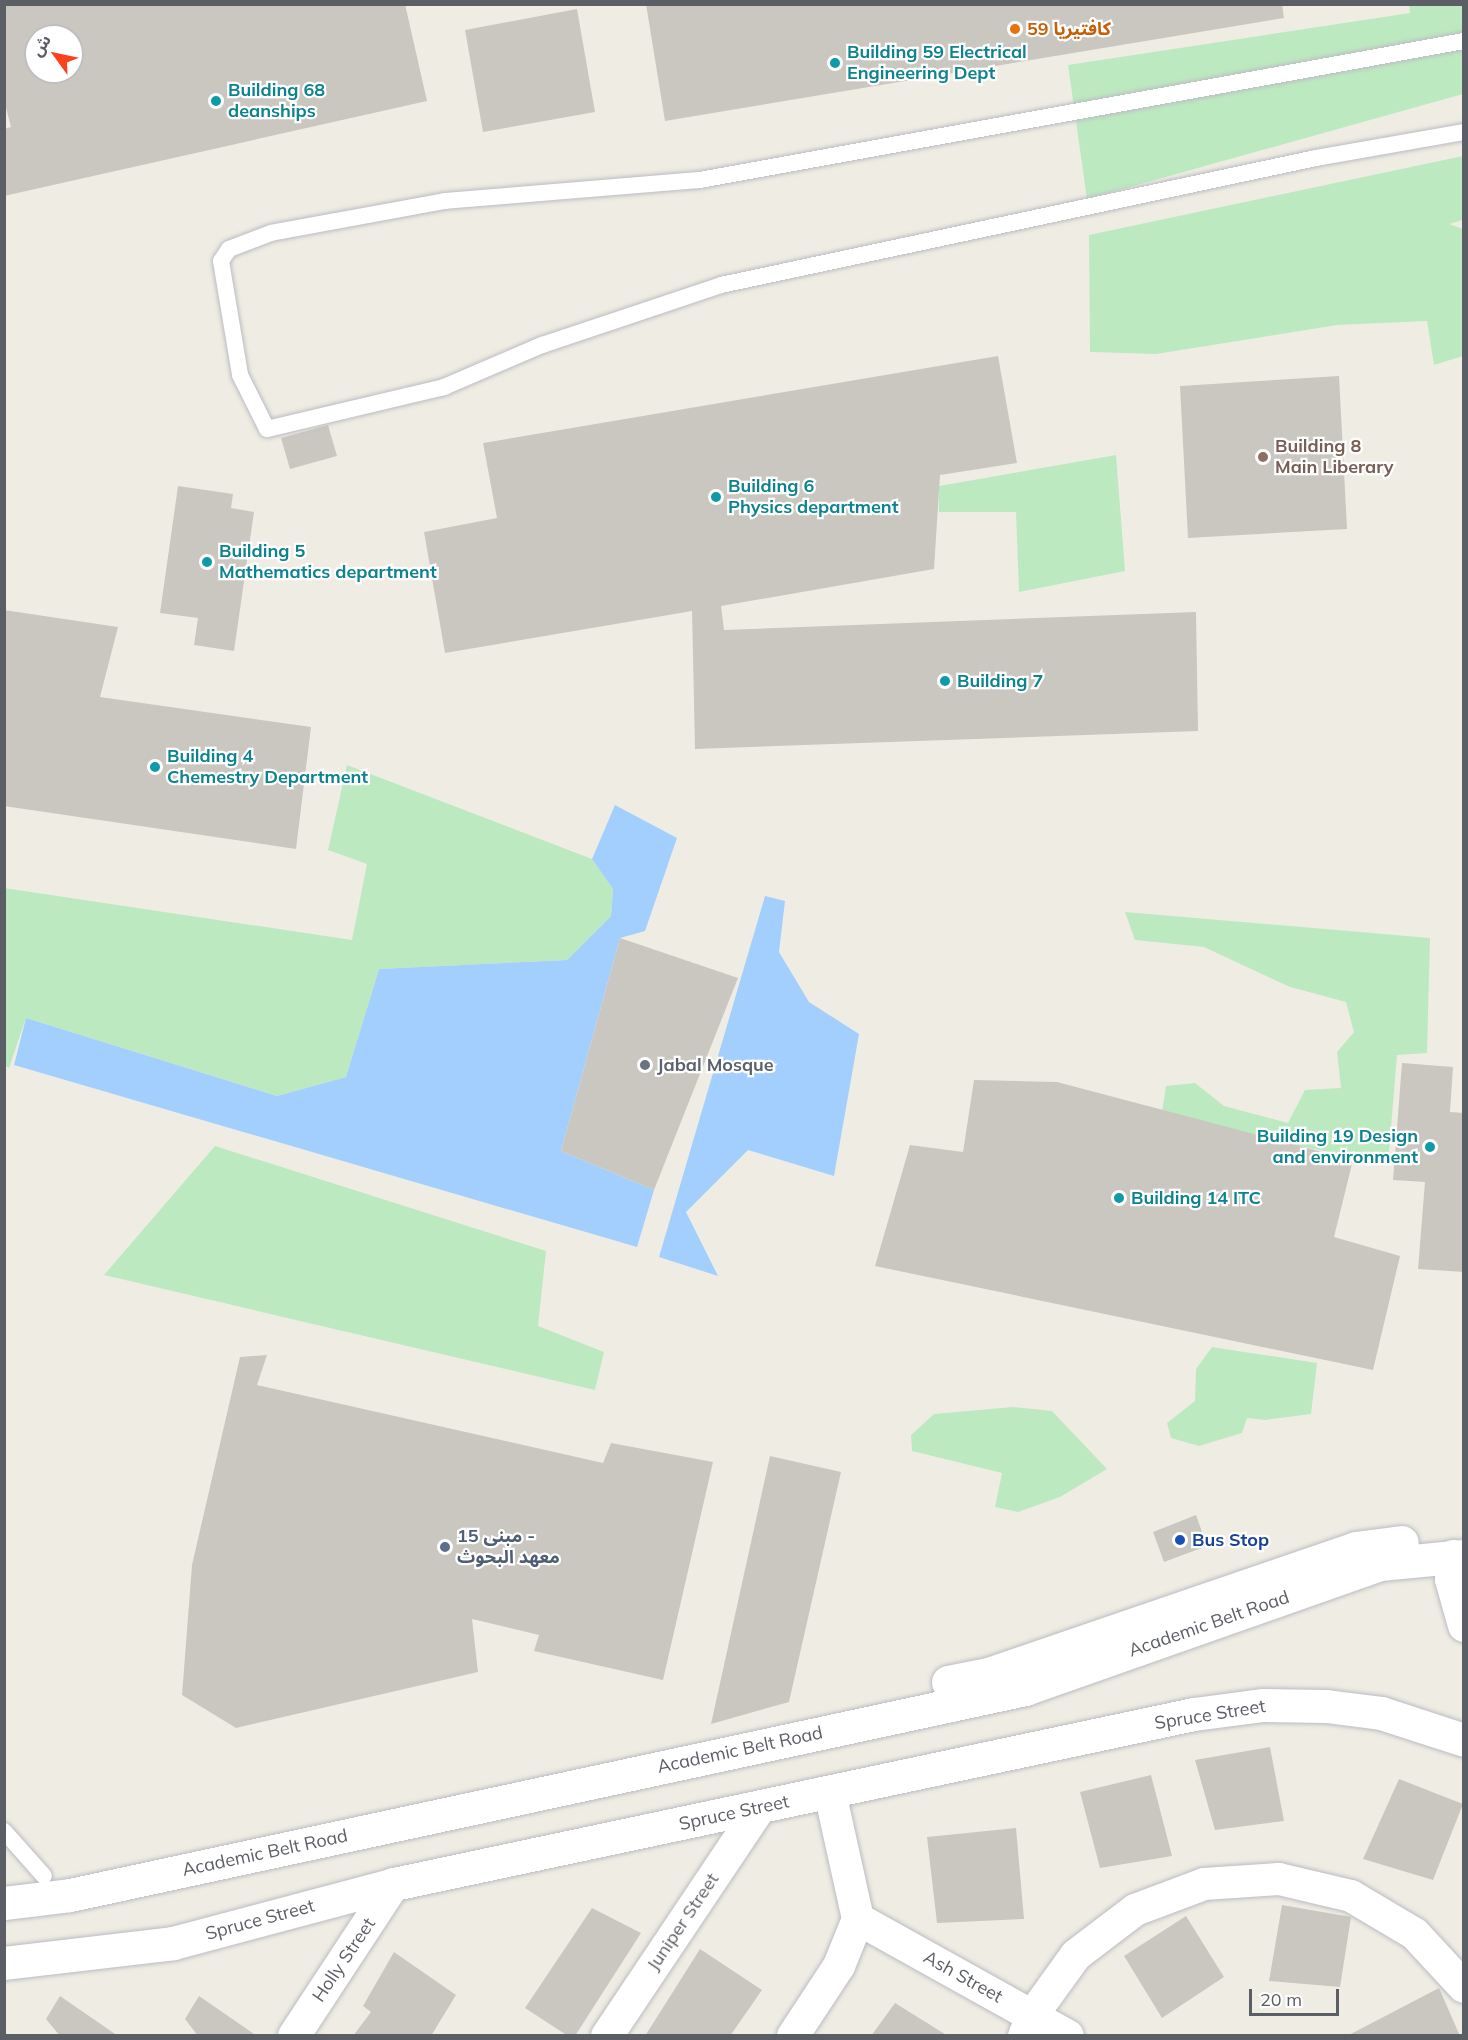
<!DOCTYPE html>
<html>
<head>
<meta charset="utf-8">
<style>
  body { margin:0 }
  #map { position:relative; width:1468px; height:2040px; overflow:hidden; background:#efede3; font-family:Mulish,"Noto Sans Arabic",sans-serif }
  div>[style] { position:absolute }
  .green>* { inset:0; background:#bde9c0 }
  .water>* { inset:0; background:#a3cfff }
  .building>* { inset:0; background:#cac7c0 }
  .roads { filter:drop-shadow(0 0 2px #bbbcc3) drop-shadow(0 0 2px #bbbcc3) }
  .lane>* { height:16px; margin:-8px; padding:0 8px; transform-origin:8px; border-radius:8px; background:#fff }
  .street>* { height:32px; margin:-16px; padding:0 16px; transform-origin:16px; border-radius:16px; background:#fff }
  .secondary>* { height:33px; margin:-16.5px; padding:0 16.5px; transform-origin:16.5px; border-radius:16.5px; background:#fff }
  .dots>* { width:16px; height:16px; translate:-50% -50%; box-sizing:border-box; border:3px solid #fff; border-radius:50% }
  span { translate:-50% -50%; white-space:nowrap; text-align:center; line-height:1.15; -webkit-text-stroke:4.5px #fff; paint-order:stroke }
  .food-label { font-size:18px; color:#c56008; font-weight:700 }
  .left { translate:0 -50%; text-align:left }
  .culture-label { font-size:18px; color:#0d838f; font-weight:700 }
  .right { translate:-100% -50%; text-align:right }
  .education-label { font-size:18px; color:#785e54; font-weight:700 }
  .worship-label { font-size:18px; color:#5b616d; font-weight:700 }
  .service-label { font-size:18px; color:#4e5e75; font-weight:700 }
  .transit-label { font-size:18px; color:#164399; font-weight:700 }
  .street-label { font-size:18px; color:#5b5e65 }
  .frame { position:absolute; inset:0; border:6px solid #5b5e65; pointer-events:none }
  .north { position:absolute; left:24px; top:24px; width:60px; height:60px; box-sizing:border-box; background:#fff; border:2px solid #bdbfc1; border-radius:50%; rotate:303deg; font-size:16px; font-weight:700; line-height:24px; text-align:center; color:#5b5e65 }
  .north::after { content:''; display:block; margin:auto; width:21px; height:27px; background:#f9421e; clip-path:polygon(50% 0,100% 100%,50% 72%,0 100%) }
  .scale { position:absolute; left:1249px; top:1989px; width:90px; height:27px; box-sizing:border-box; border:3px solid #5b5e65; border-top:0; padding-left:8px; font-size:18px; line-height:21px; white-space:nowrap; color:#5b5e65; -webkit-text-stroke:4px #fff; paint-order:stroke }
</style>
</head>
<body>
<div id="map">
  <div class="green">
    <div style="clip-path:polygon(1409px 5px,1463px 5px,1463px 94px,1087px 199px,1068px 65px,1410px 13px)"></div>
    <div style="clip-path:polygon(1463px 156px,1463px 220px,1449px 224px,1463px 229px,1463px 356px,1434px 365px,1427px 321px,1337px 325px,1156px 354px,1090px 352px,1089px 235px)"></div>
    <div style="clip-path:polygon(1116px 455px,1125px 571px,1019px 592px,1016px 512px,939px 512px,939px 486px)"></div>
    <div style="clip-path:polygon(347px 765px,592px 859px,613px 889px,611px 916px,567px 960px,379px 969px,346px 1077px,277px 1096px,26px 1018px,9px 1068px,5px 1066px,4px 888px,352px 940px,367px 864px,328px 850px)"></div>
    <div style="clip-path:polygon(1125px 912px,1430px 938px,1427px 1053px,1397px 1055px,1388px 1164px,1161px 1118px,1166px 1086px,1195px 1083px,1224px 1106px,1288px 1123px,1305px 1090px,1341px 1088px,1337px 1052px,1354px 1032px,1346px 1002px,1290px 987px,1204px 947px,1135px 940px)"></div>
    <div style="clip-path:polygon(215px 1146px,546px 1251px,538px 1326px,604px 1352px,595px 1390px,104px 1275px)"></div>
    <div style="clip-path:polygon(1212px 1347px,1317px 1363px,1311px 1414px,1265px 1420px,1247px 1418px,1242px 1433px,1199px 1446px,1171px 1438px,1167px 1423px,1195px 1401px,1196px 1369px)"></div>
    <div style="clip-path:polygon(1013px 1407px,1052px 1411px,1107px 1469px,1060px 1497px,1018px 1512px,995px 1507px,1002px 1473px,912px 1451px,911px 1435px,934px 1414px)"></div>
  </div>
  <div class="water">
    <div style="clip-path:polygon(615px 805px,677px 838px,645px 931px,620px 938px,561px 1151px,654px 1190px,637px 1247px,14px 1065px,26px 1018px,277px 1096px,346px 1077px,379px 969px,567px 960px,611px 916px,613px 889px,592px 859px)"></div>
    <div style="clip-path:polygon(765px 896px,785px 901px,779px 952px,809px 1002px,859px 1034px,834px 1176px,748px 1150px,686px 1212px,718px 1276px,659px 1257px)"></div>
  </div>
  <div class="building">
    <div style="clip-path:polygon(evenodd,4px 4px,405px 4px,427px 101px,4px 196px,4px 129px,11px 127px,4px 100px,4px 4px,36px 36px,72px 36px,72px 72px,36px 72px,36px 36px)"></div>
    <div style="clip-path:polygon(646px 4px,1282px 4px,1284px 18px,665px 121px)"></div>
    <div style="clip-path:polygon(577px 9px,595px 112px,483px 132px,465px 30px)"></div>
    <div style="clip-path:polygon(998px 356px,1017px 463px,940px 475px,934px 569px,721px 606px,724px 630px,1196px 612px,1198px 731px,695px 749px,692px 611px,445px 653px,424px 532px,497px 518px,483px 443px)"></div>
    <div style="clip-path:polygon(1339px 376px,1347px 529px,1188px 538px,1180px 386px)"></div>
    <div style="clip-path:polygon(328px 425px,337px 456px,290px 469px,281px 438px)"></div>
    <div style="clip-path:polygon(178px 486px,233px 494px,231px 508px,254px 512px,234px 651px,194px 645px,198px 618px,160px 613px)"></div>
    <div style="clip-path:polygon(4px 610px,118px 627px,100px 697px,311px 727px,296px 849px,4px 806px)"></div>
    <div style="clip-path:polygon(620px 938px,738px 978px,654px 1190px,561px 1151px)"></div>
    <div style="clip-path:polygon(1402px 1063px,1453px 1067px,1450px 1112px,1464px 1113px,1464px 1272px,1418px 1269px,1425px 1182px,1393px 1180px)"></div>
    <div style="clip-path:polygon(974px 1080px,1057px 1082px,1353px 1160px,1334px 1237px,1400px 1256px,1373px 1370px,875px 1266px,910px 1145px,963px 1152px)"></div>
    <div style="clip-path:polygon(267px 1355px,257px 1385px,603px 1463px,611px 1443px,713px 1462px,663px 1680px,534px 1651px,539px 1635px,472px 1619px,478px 1672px,236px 1728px,182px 1695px,192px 1565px,240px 1357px)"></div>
    <div style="clip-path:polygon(770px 1456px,841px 1472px,789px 1702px,711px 1724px)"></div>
    <div style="clip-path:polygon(1196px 1515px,1207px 1546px,1164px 1562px,1153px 1532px)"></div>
    <div style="clip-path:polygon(1270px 1747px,1284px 1821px,1215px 1830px,1195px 1760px)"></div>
    <div style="clip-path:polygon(1151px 1775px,1172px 1856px,1100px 1868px,1080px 1792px)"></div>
    <div style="clip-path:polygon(1399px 1779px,1463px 1804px,1433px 1880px,1363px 1859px)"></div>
    <div style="clip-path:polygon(1016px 1828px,1024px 1919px,937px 1923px,927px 1837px)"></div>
    <div style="clip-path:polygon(1282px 1905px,1351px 1917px,1340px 1987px,1269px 1981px)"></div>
    <div style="clip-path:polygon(592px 1908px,641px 1933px,575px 2036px,568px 2036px,525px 2008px)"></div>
    <div style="clip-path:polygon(1186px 1916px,1224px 1977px,1162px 2018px,1124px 1956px)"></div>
    <div style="clip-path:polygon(700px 1949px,762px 1990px,730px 2036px,645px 2036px)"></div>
    <div style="clip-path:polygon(394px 1952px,456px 1995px,431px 2036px,353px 2036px,371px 2012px,363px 2006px)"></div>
    <div style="clip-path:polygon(1439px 1988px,1460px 2036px,1347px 2036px)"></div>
    <div style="clip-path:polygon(60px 1996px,118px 2036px,60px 2036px,46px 2019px)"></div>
    <div style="clip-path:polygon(199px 1996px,257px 2036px,198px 2036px,185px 2019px)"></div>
    <div style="clip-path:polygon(895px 2003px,948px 2036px,871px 2036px)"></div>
  </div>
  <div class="roads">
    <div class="lane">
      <div style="left:1464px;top:41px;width:777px;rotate:169.69deg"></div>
      <div style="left:700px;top:180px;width:256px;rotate:175.3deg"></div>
      <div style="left:445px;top:201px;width:177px;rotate:169.6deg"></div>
      <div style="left:271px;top:233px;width:45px;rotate:159.1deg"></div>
      <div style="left:229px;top:249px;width:14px;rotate:124deg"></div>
      <div style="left:221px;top:261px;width:116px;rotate:80.5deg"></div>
      <div style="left:240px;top:375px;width:60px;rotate:63.4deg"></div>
      <div style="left:267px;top:429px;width:182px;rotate:-13.3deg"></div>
      <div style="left:444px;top:387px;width:107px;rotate:-23.2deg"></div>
      <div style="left:542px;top:345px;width:189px;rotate:-18.5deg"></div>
      <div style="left:721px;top:285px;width:608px;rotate:-12.05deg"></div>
      <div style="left:1316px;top:158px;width:150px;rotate:-10deg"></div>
      <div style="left:4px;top:1831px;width:60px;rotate:48.4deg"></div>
    </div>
    <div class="street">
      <div style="left:858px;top:1919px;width:240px;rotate:29.1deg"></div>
      <div style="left:294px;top:2036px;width:182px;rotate:-56.7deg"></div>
      <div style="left:607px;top:2036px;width:273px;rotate:-56.2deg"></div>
      <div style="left:793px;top:2036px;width:84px;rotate:-56.7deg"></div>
      <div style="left:839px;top:1966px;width:51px;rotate:-68deg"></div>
      <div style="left:858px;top:1919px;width:129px;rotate:-102.5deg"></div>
      <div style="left:1024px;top:2036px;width:22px;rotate:-68deg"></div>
      <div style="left:1032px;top:2016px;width:75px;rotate:-54.2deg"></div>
      <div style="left:1076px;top:1955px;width:74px;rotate:-37.3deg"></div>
      <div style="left:1135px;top:1910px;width:74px;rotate:-20.6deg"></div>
      <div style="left:1204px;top:1884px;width:75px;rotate:-3.8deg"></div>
      <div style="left:1279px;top:1879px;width:74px;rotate:13.3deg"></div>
      <div style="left:1351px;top:1896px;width:74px;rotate:30.7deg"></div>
      <div style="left:1415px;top:1934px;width:72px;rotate:47.2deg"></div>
    </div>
    <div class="secondary">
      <div style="left:1453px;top:1556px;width:23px;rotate:95deg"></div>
      <div style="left:1451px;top:1579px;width:48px;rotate:74.2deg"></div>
      <div style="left:948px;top:1682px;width:41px;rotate:-11.3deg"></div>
      <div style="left:988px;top:1674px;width:388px;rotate:-18.9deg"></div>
      <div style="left:1355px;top:1548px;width:47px;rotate:-7.3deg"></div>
      <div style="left:4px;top:1903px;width:66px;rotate:-6.9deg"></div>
      <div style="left:70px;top:1895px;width:977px;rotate:-12.17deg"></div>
      <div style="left:1025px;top:1689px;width:376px;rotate:-19.4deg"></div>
      <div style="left:1380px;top:1564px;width:84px;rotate:-5.4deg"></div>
      <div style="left:4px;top:1963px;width:170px;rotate:-6.7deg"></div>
      <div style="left:173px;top:1943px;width:229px;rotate:-14.9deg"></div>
      <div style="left:394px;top:1884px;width:818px;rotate:-12deg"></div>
      <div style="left:1194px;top:1714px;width:70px;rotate:-7.4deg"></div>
      <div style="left:1263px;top:1705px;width:63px;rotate:0.9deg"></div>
      <div style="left:1326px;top:1706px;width:55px;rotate:7.3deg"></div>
      <div style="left:1381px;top:1713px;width:87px;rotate:18deg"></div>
    </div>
  </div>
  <div class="dots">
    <div style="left:1015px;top:29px;background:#e8710a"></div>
    <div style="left:835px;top:63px;background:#0f9aa8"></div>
    <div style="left:216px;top:101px;background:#0f9aa8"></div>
    <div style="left:1263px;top:457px;background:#8d6e63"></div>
    <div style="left:716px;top:497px;background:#0f9aa8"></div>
    <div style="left:207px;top:562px;background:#0f9aa8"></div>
    <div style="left:945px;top:681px;background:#0f9aa8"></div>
    <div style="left:155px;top:767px;background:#0f9aa8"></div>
    <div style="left:645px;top:1065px;background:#6b7280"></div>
    <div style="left:1430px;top:1147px;background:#0f9aa8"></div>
    <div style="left:1119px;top:1198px;background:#0f9aa8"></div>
    <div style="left:1180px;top:1540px;background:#1a4fb4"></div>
    <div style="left:445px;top:1547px;background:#5c6f8a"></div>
  </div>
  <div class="food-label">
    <span class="left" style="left:1027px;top:29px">كافتيريا 59</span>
  </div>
  <div class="culture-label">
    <span class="left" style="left:847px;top:63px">Building 59 Electrical<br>Engineering Dept</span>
    <span class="left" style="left:228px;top:101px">Building 68<br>deanships</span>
    <span class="left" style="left:728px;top:497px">Building 6<br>Physics department</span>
    <span class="left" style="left:219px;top:562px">Building 5<br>Mathematics department</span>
    <span class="left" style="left:957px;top:681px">Building 7</span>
    <span class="left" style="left:167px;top:767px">Building 4<br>Chemestry Department</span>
    <span class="right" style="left:1418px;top:1147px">Building 19 Design<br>and environment</span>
    <span class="left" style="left:1131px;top:1198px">Building 14 ITC</span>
  </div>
  <div class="education-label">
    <span class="left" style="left:1275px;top:457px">Building 8<br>Main Liberary</span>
  </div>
  <div class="worship-label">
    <span class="left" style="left:657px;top:1065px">Jabal Mosque</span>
  </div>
  <div class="service-label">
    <span class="left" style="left:457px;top:1547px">مبنى 15 -<br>معهد البحوث</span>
  </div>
  <div class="transit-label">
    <span class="left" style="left:1192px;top:1540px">Bus Stop</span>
  </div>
  <div class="street-label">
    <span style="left:1209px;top:1624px;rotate:-19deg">Academic Belt Road</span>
    <span style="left:1210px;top:1715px;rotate:-9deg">Spruce Street</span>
    <span style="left:740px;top:1750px;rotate:-12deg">Academic Belt Road</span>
    <span style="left:734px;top:1813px;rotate:-12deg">Spruce Street</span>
    <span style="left:265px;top:1853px;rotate:-12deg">Academic Belt Road</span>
    <span style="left:260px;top:1920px;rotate:-15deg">Spruce Street</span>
    <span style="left:683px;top:1922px;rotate:-56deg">Juniper Street</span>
    <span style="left:344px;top:1960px;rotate:-56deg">Holly Street</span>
    <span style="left:963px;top:1977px;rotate:29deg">Ash Street</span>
  </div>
  <div class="frame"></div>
  <div class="north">ش</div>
  <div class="scale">20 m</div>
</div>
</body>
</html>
